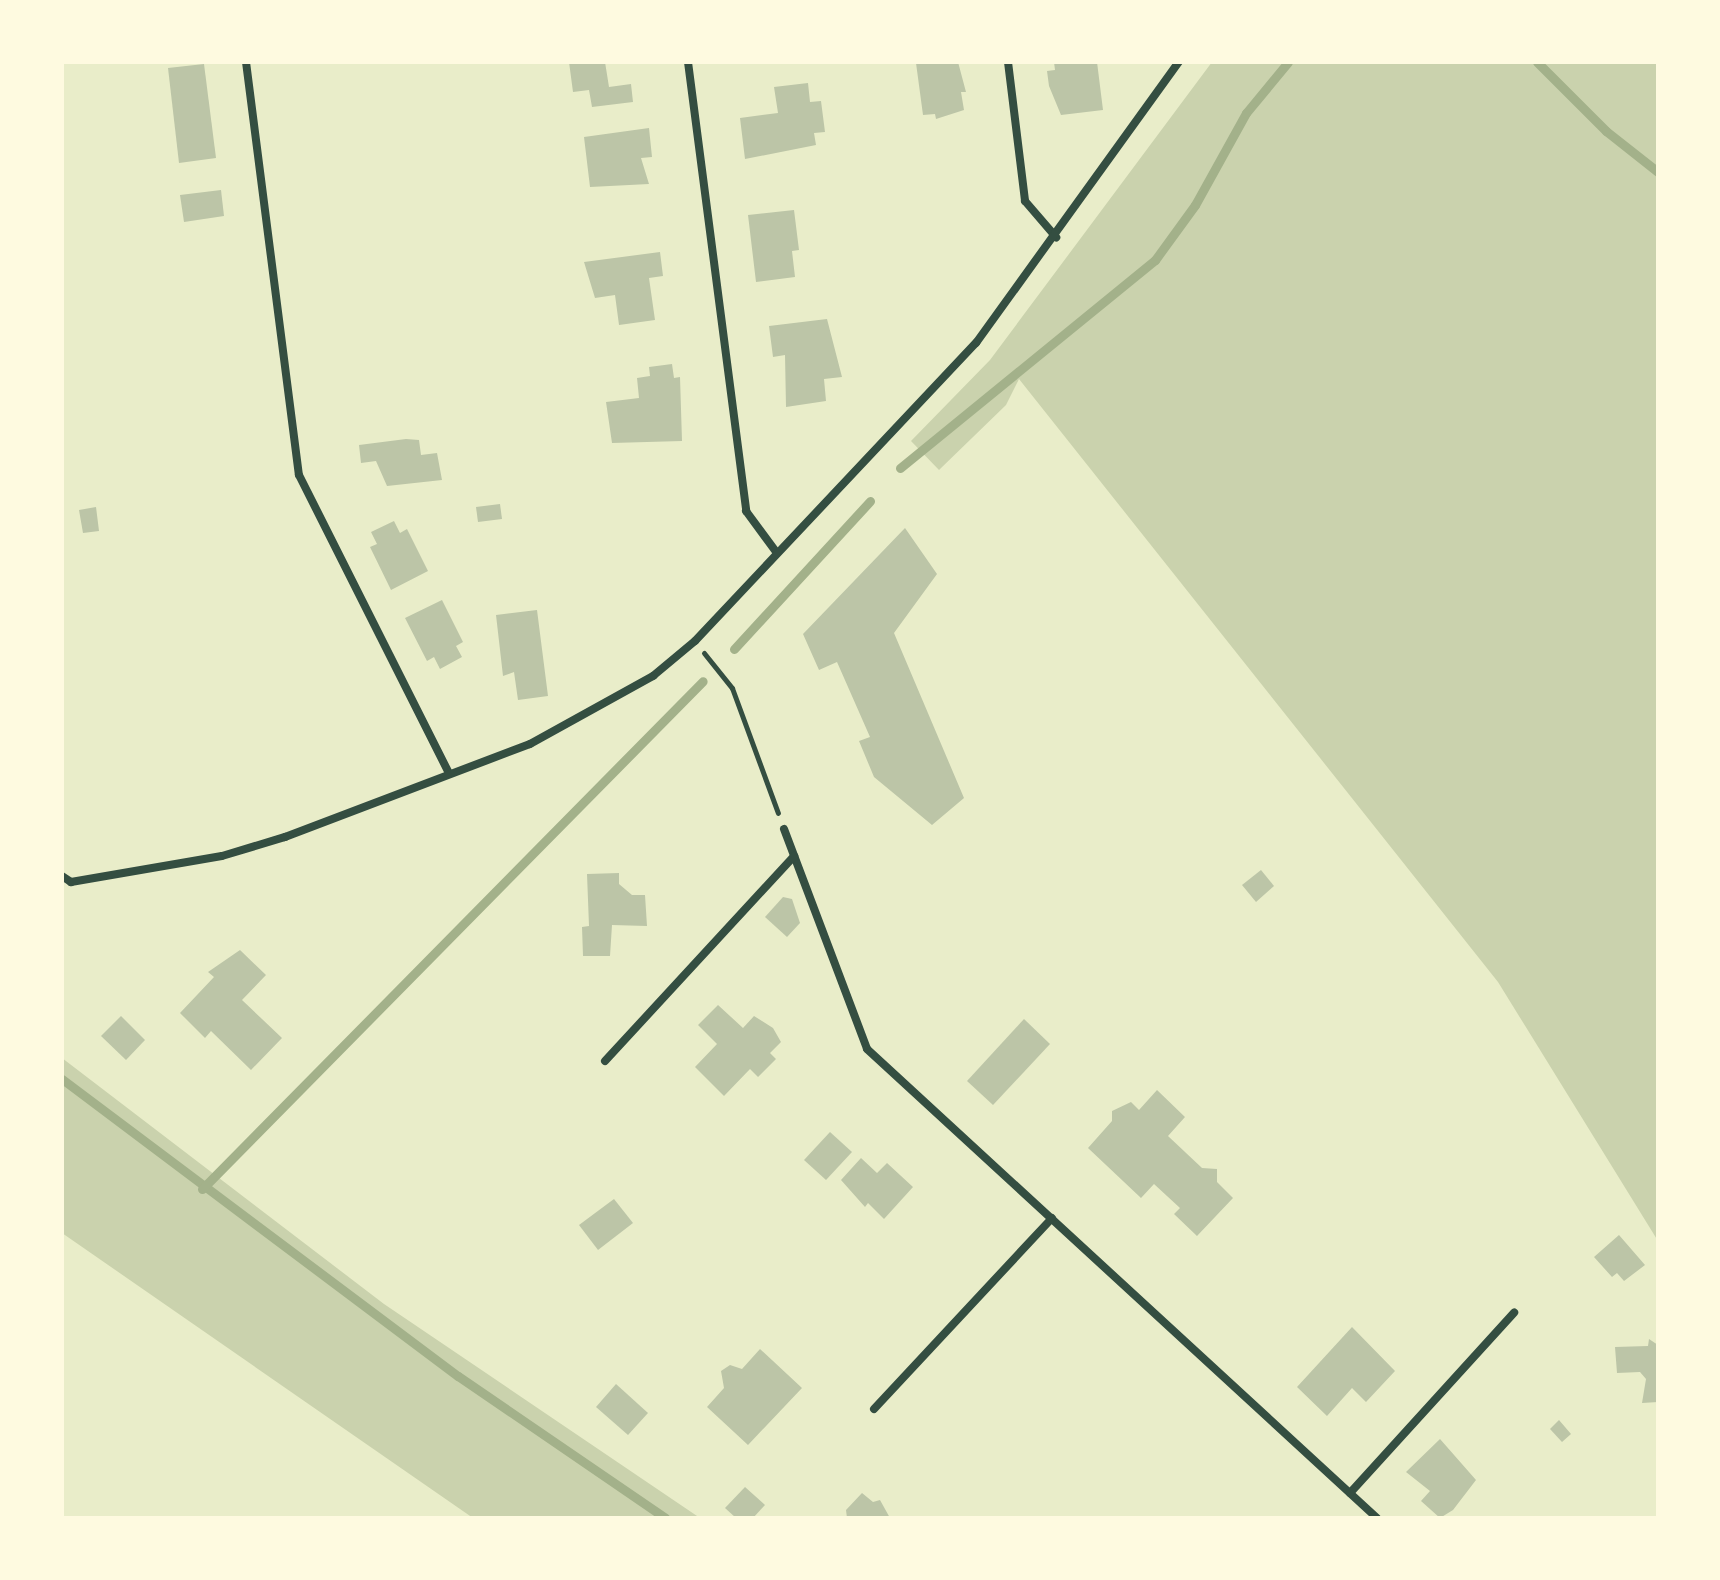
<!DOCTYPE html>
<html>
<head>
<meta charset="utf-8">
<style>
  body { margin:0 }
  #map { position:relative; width:1720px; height:1580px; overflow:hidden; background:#e9edc9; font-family:"Playfair Display",serif }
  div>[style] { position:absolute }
  .green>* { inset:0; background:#cad2ad }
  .stream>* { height:9px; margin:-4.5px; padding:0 4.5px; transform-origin:4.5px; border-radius:4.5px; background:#a3b18a }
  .building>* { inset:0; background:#bcc5a7 }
  .path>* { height:5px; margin:-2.5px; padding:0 2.5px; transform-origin:2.5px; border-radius:2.5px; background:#344e41 }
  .minor>* { height:8px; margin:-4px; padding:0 4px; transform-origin:4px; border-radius:4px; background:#344e41 }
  span { translate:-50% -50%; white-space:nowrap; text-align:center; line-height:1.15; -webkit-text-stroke:6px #fefae0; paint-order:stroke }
  .frame { position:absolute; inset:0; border:64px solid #fefae0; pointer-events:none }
</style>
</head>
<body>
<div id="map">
  <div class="green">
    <div style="clip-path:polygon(1212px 62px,1658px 62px,1658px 1241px,1498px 982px,1019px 379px,1006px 405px,939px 470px,911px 441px,990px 360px)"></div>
    <div style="clip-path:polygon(62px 1058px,384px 1304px,700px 1518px,473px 1518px,62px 1233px)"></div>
  </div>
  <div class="stream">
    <div style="left:1537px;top:62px;width:98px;rotate:45deg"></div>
    <div style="left:1606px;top:131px;width:66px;rotate:38.3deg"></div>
    <div style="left:900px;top:468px;width:329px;rotate:-39.2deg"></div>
    <div style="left:1155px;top:260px;width:68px;rotate:-54deg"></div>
    <div style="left:1195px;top:205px;width:105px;rotate:-61deg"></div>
    <div style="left:1246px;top:113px;width:66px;rotate:-50.5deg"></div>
    <div style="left:734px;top:649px;width:201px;rotate:-47.4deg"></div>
    <div style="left:62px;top:1079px;width:495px;rotate:36.9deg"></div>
    <div style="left:458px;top:1376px;width:251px;rotate:34.4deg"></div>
    <div style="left:202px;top:1189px;width:713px;rotate:-45.4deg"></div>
  </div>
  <div class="building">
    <div style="clip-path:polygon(569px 62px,605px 62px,609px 87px,631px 84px,633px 102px,592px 107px,589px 90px,573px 92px)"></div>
    <div style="clip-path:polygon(958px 62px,966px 92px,961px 92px,964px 110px,936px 119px,935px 114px,923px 115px,916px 63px)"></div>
    <div style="clip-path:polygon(1054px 62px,1097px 62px,1103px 110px,1061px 115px,1049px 86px,1047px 71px,1055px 70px)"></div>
    <div style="clip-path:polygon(204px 64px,216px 158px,179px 163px,168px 68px)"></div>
    <div style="clip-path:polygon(808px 83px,810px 102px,821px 101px,825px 132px,814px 133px,816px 145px,745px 159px,740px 118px,778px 113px,774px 87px)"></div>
    <div style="clip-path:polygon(649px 128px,652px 157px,641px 158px,649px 184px,590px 187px,584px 137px)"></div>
    <div style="clip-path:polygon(221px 190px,224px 216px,184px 222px,180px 195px)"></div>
    <div style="clip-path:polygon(794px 210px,799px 250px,792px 251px,795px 277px,756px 282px,748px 215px)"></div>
    <div style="clip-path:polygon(660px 252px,663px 276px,649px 278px,655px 320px,619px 325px,615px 295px,595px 298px,584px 262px)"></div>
    <div style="clip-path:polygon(827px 319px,842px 377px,824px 379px,826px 401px,786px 407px,785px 355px,773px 357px,769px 326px)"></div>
    <div style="clip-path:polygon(672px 364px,674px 378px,680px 377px,682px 441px,612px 443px,606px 402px,639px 398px,637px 378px,650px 376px,649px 367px)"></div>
    <div style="clip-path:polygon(406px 439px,419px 440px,421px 455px,437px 453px,442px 480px,387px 486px,376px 461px,361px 463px,359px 445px)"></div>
    <div style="clip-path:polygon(500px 504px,502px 519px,478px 522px,476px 507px)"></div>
    <div style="clip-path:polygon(96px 507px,99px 531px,83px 533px,79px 510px)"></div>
    <div style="clip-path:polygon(394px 521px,400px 533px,407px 529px,428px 571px,391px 590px,370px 547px,377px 544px,371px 532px)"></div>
    <div style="clip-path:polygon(905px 528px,937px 574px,894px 633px,964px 798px,932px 825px,874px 777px,859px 741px,870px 737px,837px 662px,819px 670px,803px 634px)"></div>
    <div style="clip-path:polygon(442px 600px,463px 642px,456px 646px,462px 657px,440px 669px,434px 657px,427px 661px,405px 618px)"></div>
    <div style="clip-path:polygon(537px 610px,548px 696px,518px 700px,514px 672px,503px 676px,496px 615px)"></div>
    <div style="clip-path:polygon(1261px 870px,1274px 886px,1256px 902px,1242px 885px)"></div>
    <div style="clip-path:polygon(619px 873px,619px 884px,632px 895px,645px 895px,647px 926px,612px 925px,610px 956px,583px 956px,582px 927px,589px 926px,587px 874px)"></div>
    <div style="clip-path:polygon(783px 897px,792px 899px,800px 923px,787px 937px,765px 917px)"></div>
    <div style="clip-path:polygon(240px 950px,266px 975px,242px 1000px,282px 1038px,251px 1070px,211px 1031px,205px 1038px,180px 1013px,214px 977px,208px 972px)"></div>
    <div style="clip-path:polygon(718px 1005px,743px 1028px,754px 1016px,773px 1028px,781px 1042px,770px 1053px,776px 1059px,758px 1077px,750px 1069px,724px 1096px,695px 1067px,717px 1044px,698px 1025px)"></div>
    <div style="clip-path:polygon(121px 1016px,145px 1040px,126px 1060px,101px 1036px)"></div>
    <div style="clip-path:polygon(1024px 1019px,1050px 1044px,993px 1105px,967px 1081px)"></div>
    <div style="clip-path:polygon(1157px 1090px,1185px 1117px,1168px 1136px,1202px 1168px,1217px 1169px,1217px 1182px,1233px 1198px,1197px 1236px,1174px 1214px,1180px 1208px,1154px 1184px,1141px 1198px,1088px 1148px,1112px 1121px,1112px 1111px,1131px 1102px,1139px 1110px)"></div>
    <div style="clip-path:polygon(830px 1132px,852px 1152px,826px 1180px,804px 1160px)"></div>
    <div style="clip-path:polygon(861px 1158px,877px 1173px,887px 1163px,913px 1187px,884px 1219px,868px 1203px,865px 1207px,841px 1180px)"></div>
    <div style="clip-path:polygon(614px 1199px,633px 1223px,598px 1250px,579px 1225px)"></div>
    <div style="clip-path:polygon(1619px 1235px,1645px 1265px,1624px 1281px,1617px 1273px,1612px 1277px,1594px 1257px)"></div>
    <div style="clip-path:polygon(1352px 1327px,1395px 1371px,1366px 1402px,1352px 1388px,1327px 1416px,1297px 1387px)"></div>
    <div style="clip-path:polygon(1649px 1339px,1658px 1345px,1658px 1402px,1642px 1403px,1646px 1379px,1640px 1372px,1617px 1373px,1615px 1347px,1648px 1346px)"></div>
    <div style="clip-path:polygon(760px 1349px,802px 1388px,748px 1445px,707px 1407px,724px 1388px,721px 1371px,730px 1365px,742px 1369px)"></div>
    <div style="clip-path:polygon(616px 1384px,648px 1413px,628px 1435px,596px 1407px)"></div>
    <div style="clip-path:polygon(1559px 1420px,1571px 1434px,1562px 1442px,1550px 1429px)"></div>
    <div style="clip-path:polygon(1440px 1439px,1476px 1480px,1453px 1510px,1440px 1518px,1421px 1501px,1430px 1491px,1406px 1472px)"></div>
    <div style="clip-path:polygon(745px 1487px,765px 1505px,753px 1518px,736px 1518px,725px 1508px)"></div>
    <div style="clip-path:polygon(862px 1493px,873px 1502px,880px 1500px,890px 1518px,847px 1518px,846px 1510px)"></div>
  </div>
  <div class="path">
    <div style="left:704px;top:653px;width:45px;rotate:51.3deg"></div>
    <div style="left:732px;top:688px;width:133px;rotate:69.8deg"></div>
  </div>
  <div class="minor">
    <div style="left:246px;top:62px;width:416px;rotate:82.7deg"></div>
    <div style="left:299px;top:475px;width:334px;rotate:63.3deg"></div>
    <div style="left:688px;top:62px;width:453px;rotate:82.6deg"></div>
    <div style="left:746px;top:511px;width:52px;rotate:53.6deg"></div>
    <div style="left:1008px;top:62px;width:140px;rotate:83deg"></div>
    <div style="left:1025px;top:201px;width:48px;rotate:49.3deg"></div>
    <div style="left:784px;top:829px;width:235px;rotate:69.3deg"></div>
    <div style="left:867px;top:1049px;width:693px;rotate:42.6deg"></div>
    <div style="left:62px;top:876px;width:11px;rotate:34deg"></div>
    <div style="left:71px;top:882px;width:153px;rotate:-9.8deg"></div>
    <div style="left:222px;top:856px;width:66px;rotate:-16.8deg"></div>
    <div style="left:285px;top:837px;width:262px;rotate:-20.8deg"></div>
    <div style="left:530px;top:744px;width:141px;rotate:-28.9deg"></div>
    <div style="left:653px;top:676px;width:55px;rotate:-39.8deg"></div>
    <div style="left:695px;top:641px;width:410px;rotate:-46.7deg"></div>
    <div style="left:976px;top:343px;width:347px;rotate:-54.2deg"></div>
    <div style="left:605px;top:1061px;width:279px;rotate:-47.3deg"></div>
    <div style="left:874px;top:1409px;width:261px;rotate:-47deg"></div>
    <div style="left:1350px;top:1493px;width:244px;rotate:-47.7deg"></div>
  </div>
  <div class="frame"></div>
</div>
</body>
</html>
